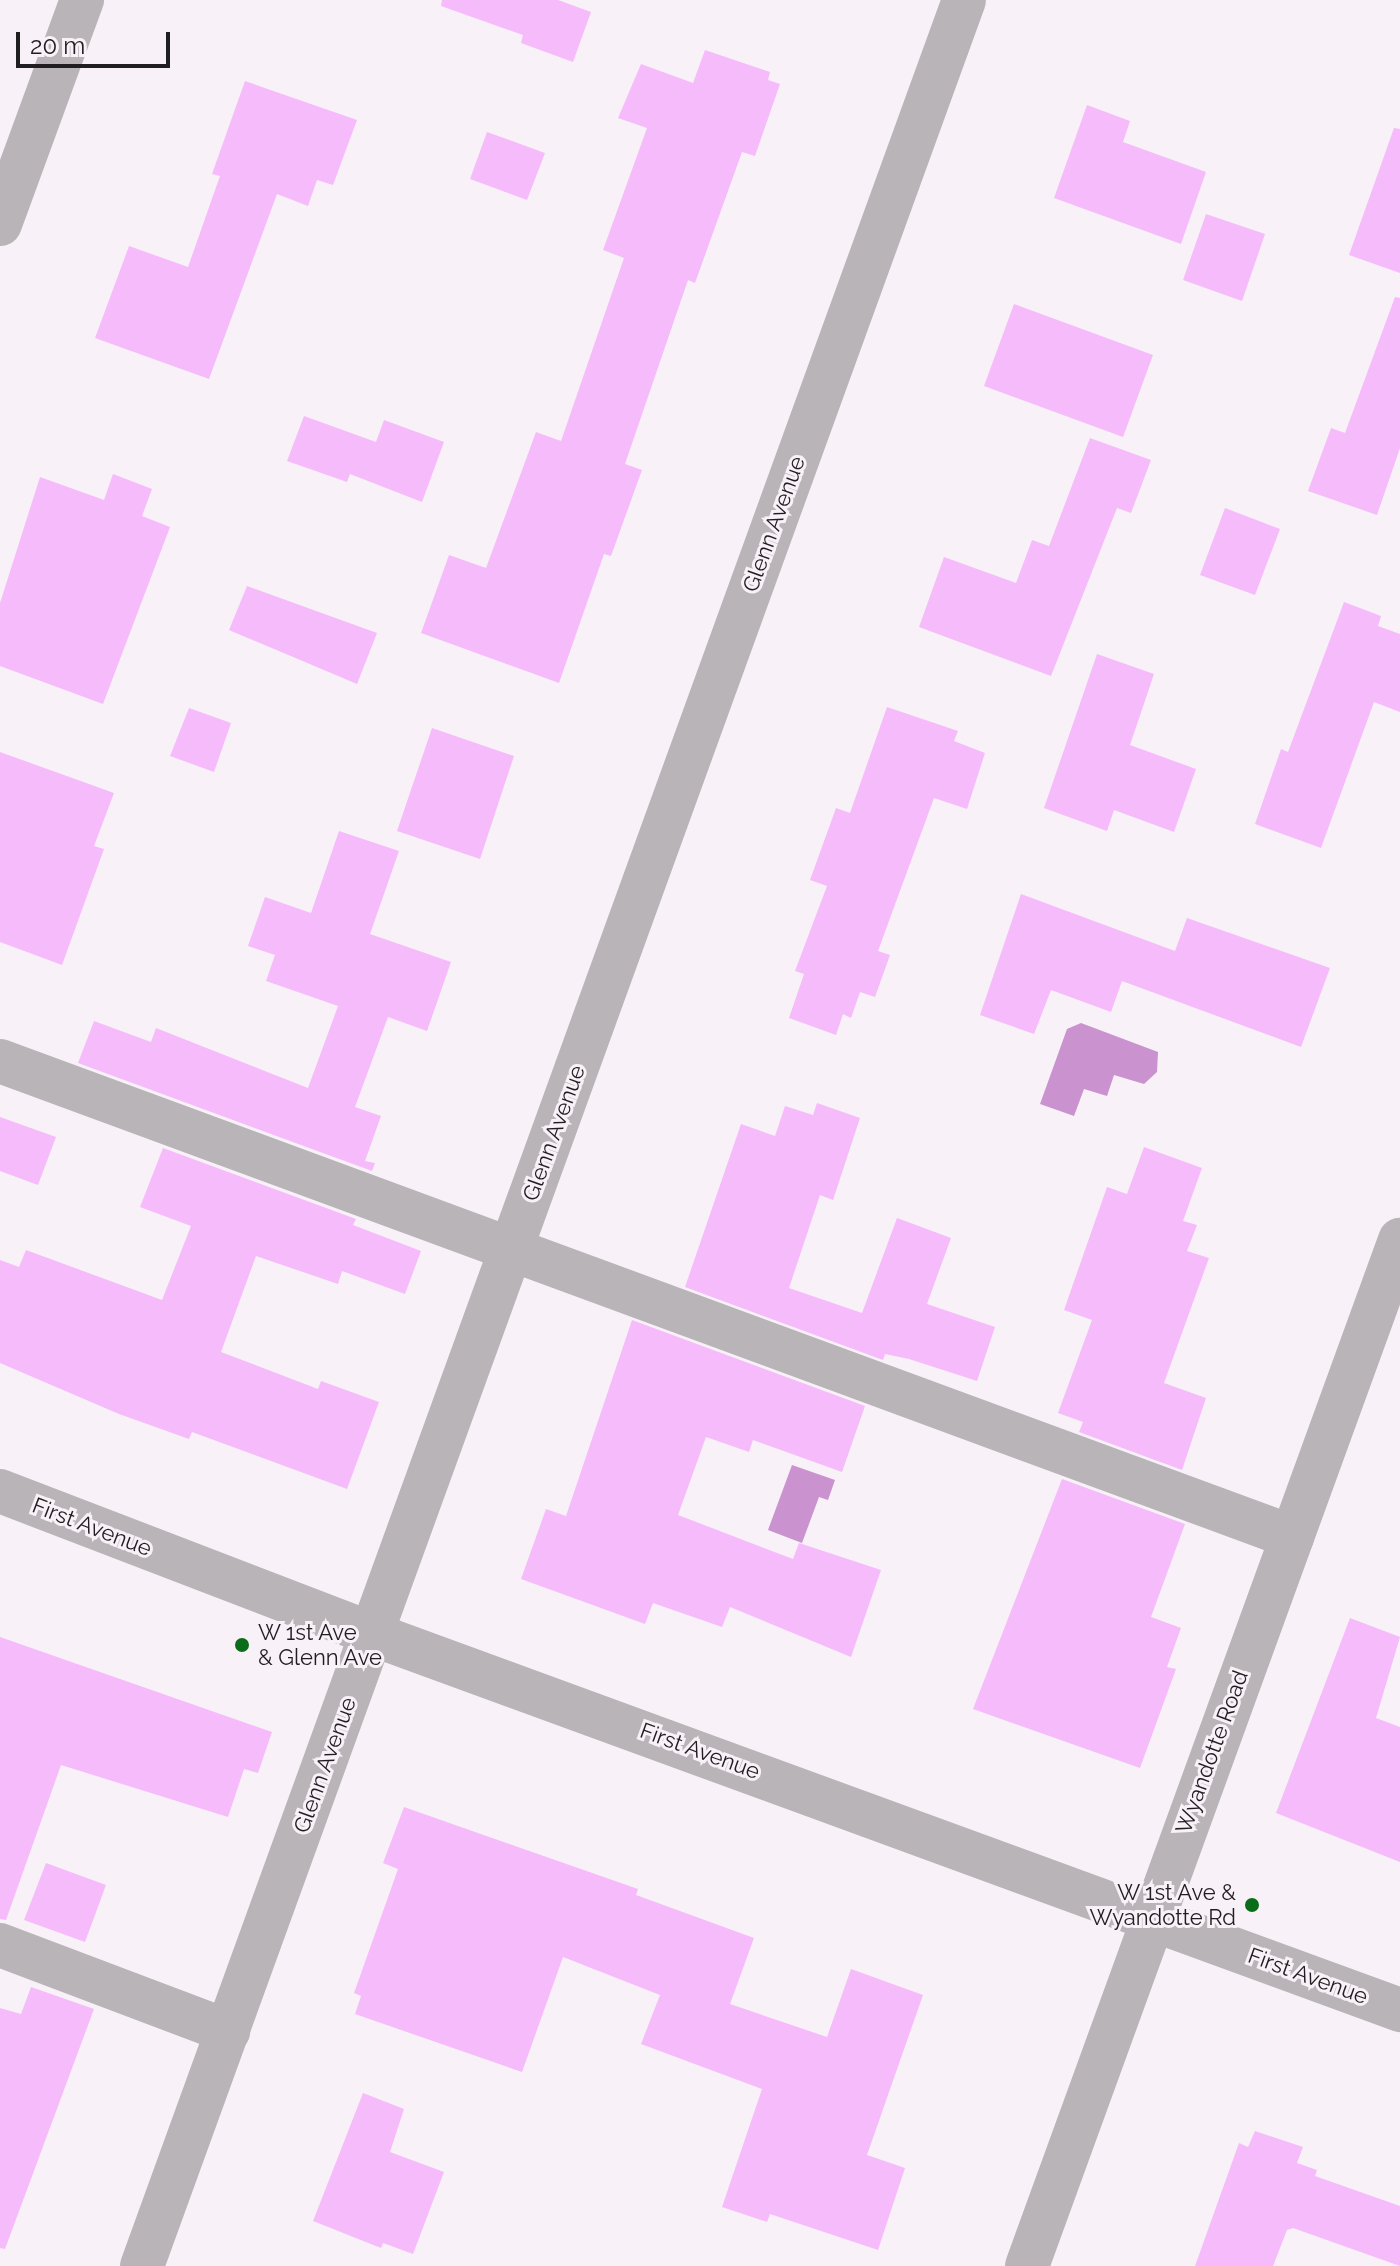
<!DOCTYPE html>
<html>
<head>
<meta charset="utf-8">
<style>
  body { margin:0 }
  #map { position:relative; width:1400px; height:2266px; overflow:hidden; background:#f8f1f8; font-family:Raleway,sans-serif }
  div>[style] { position:absolute }
  .water>* { inset:0; background:#ca92ce }
  .building>* { inset:0; background:#f6bbfa }
  .minor>* { height:44px; margin:-22px; padding:0 22px; transform-origin:22px; border-radius:22px; background:#b8b4b8 }
  .dots>* { width:22px; height:22px; translate:-50% -50%; box-sizing:border-box; border:4px solid #f8f1f8; border-radius:50% }
  span { translate:-50% -50%; white-space:nowrap; text-align:center; line-height:1.15; -webkit-text-stroke:6px #f8f1f8; paint-order:stroke }
  .street-label { font-size:22px; color:#211e21 }
  .poi-label { font-size:22px; color:#211e21 }
  .left { translate:0 -50%; text-align:left }
  .right { translate:-100% -50%; text-align:right }
  .scale { position:absolute; left:16px; top:32px; width:154px; height:36px; box-sizing:border-box; border:4px solid #211e21; border-top:0; padding-left:10px; font-size:24px; line-height:28px; white-space:nowrap; color:#211e21; -webkit-text-stroke:6px #f8f1f8; paint-order:stroke }
</style>
</head>
<body>
<div id="map">
  <div class="water">
    <div style="clip-path:polygon(1081px 1023px,1158px 1052px,1157px 1072px,1144px 1084px,1114px 1075px,1107px 1096px,1084px 1089px,1074px 1116px,1040px 1104px,1067px 1029px)"></div>
    <div style="clip-path:polygon(792px 1465px,835px 1480px,828px 1500px,819px 1497px,802px 1543px,768px 1530px)"></div>
  </div>
  <div class="building">
    <div style="clip-path:polygon(442px 0,558px 0,591px 12px,573px 62px,521px 43px,523px 35px,441px 6px)"></div>
    <div style="clip-path:polygon(705px 50px,770px 72px,768px 80px,780px 84px,755px 156px,742px 152px,695px 283px,688px 280px,625px 464px,642px 470px,611px 556px,604px 554px,559px 683px,421px 633px,449px 555px,486px 568px,536px 432px,561px 441px,624px 258px,603px 250px,647px 128px,618px 118px,641px 64px,693px 83px)"></div>
    <div style="clip-path:polygon(245px 81px,357px 120px,333px 185px,317px 180px,308px 206px,277px 194px,209px 379px,95px 338px,129px 246px,188px 267px,220px 176px,212px 174px)"></div>
    <div style="clip-path:polygon(1087px 105px,1130px 121px,1123px 142px,1206px 172px,1181px 244px,1054px 198px)"></div>
    <div style="clip-path:polygon(1394px 128px,1400px 129px,1400px 273px,1349px 255px)"></div>
    <div style="clip-path:polygon(487px 132px,545px 153px,527px 200px,470px 179px)"></div>
    <div style="clip-path:polygon(1206px 214px,1265px 234px,1242px 301px,1183px 280px)"></div>
    <div style="clip-path:polygon(1395px 297px,1400px 298px,1400px 448px,1377px 515px,1308px 491px,1331px 428px,1345px 433px)"></div>
    <div style="clip-path:polygon(1014px 304px,1153px 355px,1123px 437px,984px 386px)"></div>
    <div style="clip-path:polygon(304px 416px,376px 442px,384px 420px,444px 442px,422px 502px,350px 474px,347px 482px,287px 461px)"></div>
    <div style="clip-path:polygon(1090px 438px,1151px 460px,1131px 513px,1117px 508px,1051px 676px,919px 627px,944px 557px,1016px 583px,1032px 540px,1049px 546px)"></div>
    <div style="clip-path:polygon(113px 474px,152px 489px,142px 516px,170px 527px,103px 704px,0 666px,0 603px,40px 477px,104px 500px)"></div>
    <div style="clip-path:polygon(1225px 508px,1280px 529px,1255px 595px,1200px 575px)"></div>
    <div style="clip-path:polygon(247px 586px,377px 633px,357px 684px,229px 630px)"></div>
    <div style="clip-path:polygon(1344px 602px,1381px 616px,1378px 626px,1400px 634px,1400px 712px,1374px 702px,1321px 848px,1255px 824px,1281px 749px,1288px 752px)"></div>
    <div style="clip-path:polygon(1097px 654px,1154px 674px,1130px 745px,1196px 769px,1174px 832px,1114px 810px,1107px 831px,1044px 808px)"></div>
    <div style="clip-path:polygon(887px 707px,958px 731px,954px 741px,985px 753px,967px 809px,934px 798px,878px 951px,890px 955px,875px 997px,860px 992px,851px 1018px,843px 1014px,836px 1035px,789px 1018px,804px 974px,795px 971px,827px 886px,810px 880px,836px 808px,850px 813px)"></div>
    <div style="clip-path:polygon(189px 708px,231px 723px,214px 772px,170px 756px)"></div>
    <div style="clip-path:polygon(432px 728px,514px 756px,480px 859px,397px 831px)"></div>
    <div style="clip-path:polygon(0 752px,114px 793px,94px 846px,104px 849px,62px 965px,0 942px)"></div>
    <div style="clip-path:polygon(339px 831px,399px 851px,370px 934px,451px 962px,427px 1031px,388px 1017px,355px 1107px,381px 1116px,365px 1161px,375px 1163px,372px 1171px,78px 1063px,94px 1021px,151px 1042px,156px 1028px,308px 1088px,338px 1006px,266px 981px,275px 955px,248px 946px,265px 897px,311px 913px)"></div>
    <div style="clip-path:polygon(1021px 894px,1175px 951px,1187px 918px,1330px 968px,1301px 1047px,1122px 981px,1111px 1012px,1051px 990px,1034px 1034px,980px 1015px)"></div>
    <div style="clip-path:polygon(817px 1103px,860px 1118px,833px 1200px,820px 1195px,789px 1288px,862px 1313px,897px 1218px,951px 1238px,927px 1304px,995px 1327px,977px 1381px,909px 1359px,885px 1354px,883px 1360px,685px 1287px,741px 1124px,775px 1136px,785px 1106px,813px 1115px)"></div>
    <div style="clip-path:polygon(0 1117px,56px 1137px,38px 1185px,0 1171px)"></div>
    <div style="clip-path:polygon(1144px 1147px,1202px 1168px,1183px 1221px,1197px 1225px,1187px 1251px,1209px 1258px,1164px 1383px,1206px 1398px,1182px 1470px,1079px 1432px,1083px 1422px,1058px 1413px,1092px 1320px,1064px 1310px,1107px 1187px,1127px 1194px)"></div>
    <div style="clip-path:polygon(163px 1148px,356px 1219px,353px 1225px,421px 1251px,405px 1294px,342px 1271px,338px 1284px,256px 1256px,221px 1352px,318px 1389px,321px 1381px,379px 1402px,347px 1489px,192px 1432px,189px 1439px,119px 1414px,0 1363px,0 1260px,19px 1267px,26px 1250px,162px 1300px,191px 1226px,140px 1207px)"></div>
    <div style="clip-path:polygon(632px 1320px,865px 1406px,842px 1472px,753px 1440px,749px 1452px,706px 1437px,678px 1515px,793px 1559px,799px 1543px,881px 1570px,851px 1657px,730px 1607px,722px 1627px,653px 1603px,645px 1624px,521px 1579px,546px 1509px,566px 1516px)"></div>
    <div style="clip-path:polygon(1062px 1479px,1185px 1524px,1151px 1617px,1181px 1628px,1167px 1667px,1176px 1669px,1140px 1768px,973px 1709px)"></div>
    <div style="clip-path:polygon(1350px 1618px,1400px 1637px,1376px 1718px,1400px 1727px,1400px 1862px,1276px 1813px)"></div>
    <div style="clip-path:polygon(0 1637px,272px 1732px,258px 1773px,244px 1769px,228px 1817px,61px 1765px,6px 1920px,0 1919px)"></div>
    <div style="clip-path:polygon(404px 1807px,638px 1889px,636px 1895px,754px 1938px,730px 2004px,827px 2037px,851px 1969px,923px 1995px,867px 2155px,905px 2168px,878px 2250px,770px 2214px,767px 2222px,722px 2207px,762px 2089px,641px 2044px,660px 1995px,563px 1957px,522px 2072px,355px 2014px,361px 1996px,354px 1993px,398px 1869px,383px 1863px)"></div>
    <div style="clip-path:polygon(46px 1863px,106px 1885px,85px 1942px,24px 1920px)"></div>
    <div style="clip-path:polygon(31px 1987px,94px 2009px,5px 2249px,0 2248px,0 2008px,21px 2014px)"></div>
    <div style="clip-path:polygon(363px 2093px,404px 2109px,390px 2152px,444px 2172px,413px 2254px,383px 2243px,381px 2248px,313px 2221px)"></div>
    <div style="clip-path:polygon(1255px 2131px,1303px 2147px,1297px 2163px,1317px 2170px,1315px 2176px,1400px 2206px,1400px 2266px,1293px 2228px,1287px 2230px,1273px 2266px,1195px 2266px,1239px 2143px,1248px 2147px)"></div>
  </div>
  <div class="minor">
    <div style="left:0;top:224px;width:239px;rotate:-69.9deg"></div>
    <div style="left:0;top:1061px;width:1377px;rotate:20.22deg"></div>
    <div style="left:0;top:1491px;width:399px;rotate:21deg"></div>
    <div style="left:372px;top:1634px;width:1095px;rotate:20.09deg"></div>
    <div style="left:0;top:1945px;width:244px;rotate:20.7deg"></div>
    <div style="left:142px;top:2266px;width:2410px;rotate:-70.06deg"></div>
    <div style="left:1027px;top:2266px;width:1092px;rotate:-70.02deg"></div>
  </div>
  <div class="dots">
    <div style="left:242px;top:1645px;background:#0b6d19"></div>
    <div style="left:1252px;top:1905px;background:#0b6d19"></div>
  </div>
  <div class="street-label">
    <span style="left:774px;top:524px;rotate:-70deg">Glenn Avenue</span>
    <span style="left:554px;top:1133px;rotate:-70deg">Glenn Avenue</span>
    <span style="left:92px;top:1527px;rotate:21deg">First Avenue</span>
    <span style="left:700px;top:1751px;rotate:20deg">First Avenue</span>
    <span style="left:1212px;top:1752px;rotate:-70deg">Wyandotte Road</span>
    <span style="left:325px;top:1765px;rotate:-70deg">Glenn Avenue</span>
    <span style="left:1308px;top:1976px;rotate:20deg">First Avenue</span>
  </div>
  <div class="poi-label">
    <span class="left" style="left:258px;top:1645px">W 1st Ave<br>&amp; Glenn Ave</span>
    <span class="right" style="left:1236px;top:1905px">W 1st Ave &amp;<br>Wyandotte Rd</span>
  </div>
  <div class="scale">20 m</div>
</div>
</body>
</html>
